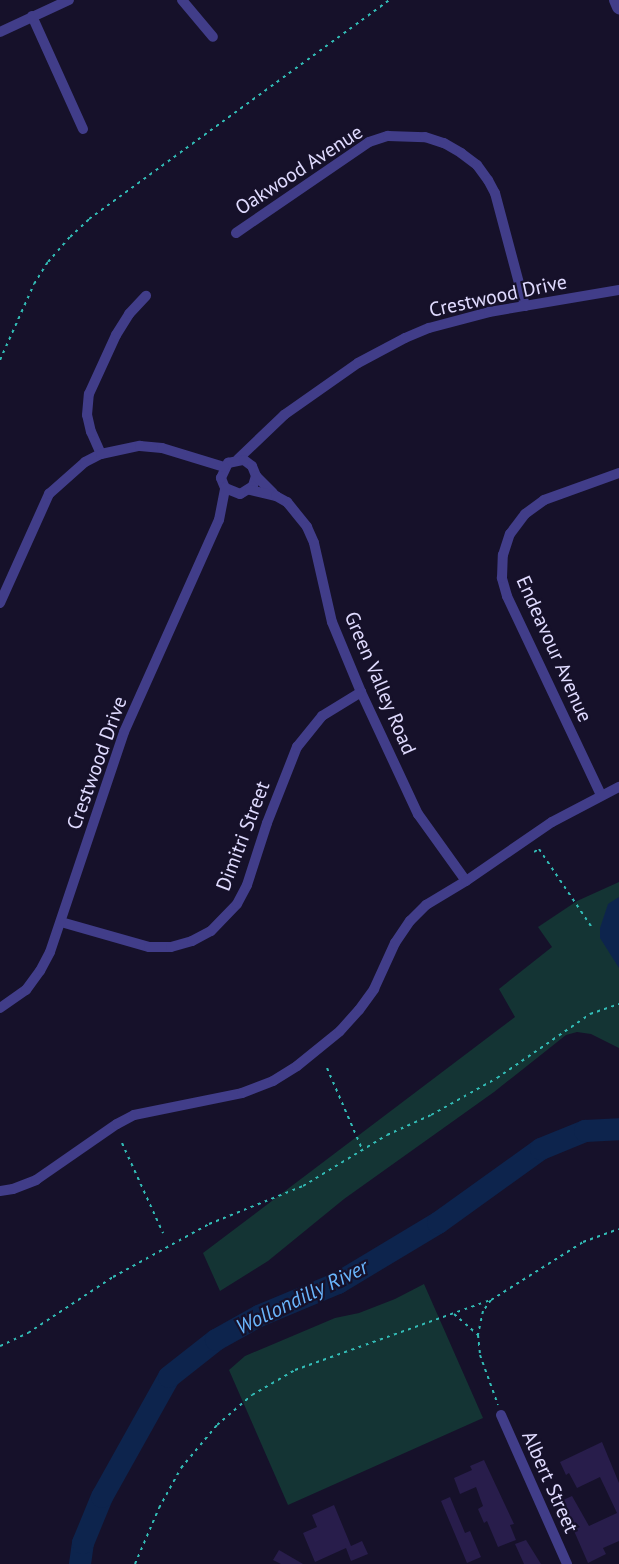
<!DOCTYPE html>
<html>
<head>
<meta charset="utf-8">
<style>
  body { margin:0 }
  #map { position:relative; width:619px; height:1564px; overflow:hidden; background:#16112a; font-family:"PT Sans",sans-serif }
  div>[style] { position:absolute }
  .green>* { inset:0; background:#143434 }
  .water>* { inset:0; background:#0d244d }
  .river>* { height:22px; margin:-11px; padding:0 11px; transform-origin:11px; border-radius:11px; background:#0d244d }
  .building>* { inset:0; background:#281d4b }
  .path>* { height:2px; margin-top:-1px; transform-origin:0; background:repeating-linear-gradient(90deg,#32bcb6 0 3px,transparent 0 7.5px) }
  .minor>* { height:10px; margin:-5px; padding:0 5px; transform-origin:5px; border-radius:5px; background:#413d89 }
  .tertiary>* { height:14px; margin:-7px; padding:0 7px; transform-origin:7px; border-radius:7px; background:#413d89 }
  span { translate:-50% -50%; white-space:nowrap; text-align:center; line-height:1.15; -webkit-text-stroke:4.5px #16112a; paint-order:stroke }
  .street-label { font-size:20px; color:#e0dbff }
  .water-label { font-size:21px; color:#6ab6fd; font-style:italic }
</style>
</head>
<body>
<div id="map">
  <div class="green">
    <div style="clip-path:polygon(619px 882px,619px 1048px,591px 1034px,577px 1032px,566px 1035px,494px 1092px,344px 1199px,268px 1261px,220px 1291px,203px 1253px,515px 1017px,499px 989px,552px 947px,538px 927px,577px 901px)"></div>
    <div style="clip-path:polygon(424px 1284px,483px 1418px,288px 1505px,229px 1370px,245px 1356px,335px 1318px,359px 1313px,395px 1299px)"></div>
  </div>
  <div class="water">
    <div style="clip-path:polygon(619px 897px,619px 968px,600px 938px,600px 928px,608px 904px)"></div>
  </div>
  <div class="river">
    <div style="left:80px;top:1564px;width:21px;rotate:-82deg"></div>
    <div style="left:83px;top:1543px;width:50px;rotate:-67.6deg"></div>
    <div style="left:102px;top:1497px;width:137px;rotate:-60.8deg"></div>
    <div style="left:169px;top:1377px;width:60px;rotate:-38.2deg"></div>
    <div style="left:216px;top:1340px;width:49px;rotate:-29.2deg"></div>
    <div style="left:259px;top:1316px;width:86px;rotate:-22.7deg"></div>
    <div style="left:338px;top:1283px;width:117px;rotate:-31deg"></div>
    <div style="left:438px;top:1223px;width:127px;rotate:-35.7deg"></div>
    <div style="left:541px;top:1149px;width:48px;rotate:-22.2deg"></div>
    <div style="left:585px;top:1131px;width:34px;rotate:-3deg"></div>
  </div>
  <div class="building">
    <div style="clip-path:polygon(602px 1442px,619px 1483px,619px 1541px,603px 1548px,606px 1554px,588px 1563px,561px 1501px,572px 1496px,589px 1526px,617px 1513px,600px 1477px,577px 1488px,569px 1473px,566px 1475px,560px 1462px)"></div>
    <div style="clip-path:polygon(484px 1460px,514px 1524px,510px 1525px,516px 1540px,498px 1547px,487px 1521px,484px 1523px,478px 1509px,483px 1506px,476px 1487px,460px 1494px,454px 1478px,472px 1470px,470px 1466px)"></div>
    <div style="clip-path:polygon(450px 1497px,465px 1533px,470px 1531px,481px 1557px,467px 1563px,441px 1501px)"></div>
    <div style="clip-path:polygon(334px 1505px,351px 1546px,362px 1541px,368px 1554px,351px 1561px,346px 1548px,315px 1562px,303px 1533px,317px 1527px,312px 1515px)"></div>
    <div style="clip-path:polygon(526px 1540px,541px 1564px,524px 1564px,515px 1544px)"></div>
    <div style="clip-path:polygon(279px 1550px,303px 1564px,281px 1564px,273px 1560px)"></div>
  </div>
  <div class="path">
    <div style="left:0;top:360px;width:83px;rotate:-65.9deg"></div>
    <div style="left:34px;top:284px;width:26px;rotate:-58deg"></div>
    <div style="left:48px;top:262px;width:33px;rotate:-49deg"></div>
    <div style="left:70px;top:237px;width:26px;rotate:-43deg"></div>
    <div style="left:89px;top:219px;width:371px;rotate:-36.1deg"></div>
    <div style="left:534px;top:852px;width:6px;rotate:-31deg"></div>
    <div style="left:539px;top:849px;width:93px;rotate:56deg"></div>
    <div style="left:327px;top:1068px;width:90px;rotate:66.6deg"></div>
    <div style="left:122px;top:1143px;width:99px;rotate:65.5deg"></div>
    <div style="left:491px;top:1300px;width:14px;rotate:126deg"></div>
    <div style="left:483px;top:1311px;width:25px;rotate:102deg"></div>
    <div style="left:478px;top:1335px;width:20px;rotate:84deg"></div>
    <div style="left:480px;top:1355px;width:53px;rotate:70.2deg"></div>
    <div style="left:454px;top:1314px;width:32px;rotate:41deg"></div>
    <div style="left:0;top:1346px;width:31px;rotate:-25deg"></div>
    <div style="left:28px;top:1333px;width:102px;rotate:-33.4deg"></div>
    <div style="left:113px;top:1277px;width:110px;rotate:-28.9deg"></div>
    <div style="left:209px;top:1224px;width:101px;rotate:-22deg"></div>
    <div style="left:303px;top:1186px;width:98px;rotate:-31.3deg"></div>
    <div style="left:387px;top:1135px;width:48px;rotate:-24.4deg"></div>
    <div style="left:431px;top:1115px;width:76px;rotate:-29.3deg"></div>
    <div style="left:497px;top:1078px;width:113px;rotate:-34.5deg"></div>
    <div style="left:590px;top:1014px;width:31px;rotate:-19deg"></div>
    <div style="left:135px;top:1564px;width:61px;rotate:-66.8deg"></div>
    <div style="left:159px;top:1508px;width:46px;rotate:-61.2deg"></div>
    <div style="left:181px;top:1468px;width:56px;rotate:-50.1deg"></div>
    <div style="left:217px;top:1425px;width:46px;rotate:-40.6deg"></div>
    <div style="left:252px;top:1395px;width:50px;rotate:-30.2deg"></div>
    <div style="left:295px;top:1370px;width:208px;rotate:-19.7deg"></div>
    <div style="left:491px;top:1300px;width:109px;rotate:-32.2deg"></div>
    <div style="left:583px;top:1242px;width:38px;rotate:-20deg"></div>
  </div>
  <div class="minor">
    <div style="left:182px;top:0;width:48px;rotate:50deg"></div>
    <div style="left:32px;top:16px;width:124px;rotate:65.7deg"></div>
    <div style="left:0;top:32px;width:76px;rotate:-24.9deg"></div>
    <div style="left:236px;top:233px;width:161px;rotate:-34.4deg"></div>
    <div style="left:369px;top:142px;width:20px;rotate:-18deg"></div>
    <div style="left:388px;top:136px;width:37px;rotate:2deg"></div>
    <div style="left:425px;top:137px;width:20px;rotate:18deg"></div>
    <div style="left:444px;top:143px;width:20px;rotate:30deg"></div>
    <div style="left:461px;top:153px;width:20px;rotate:37deg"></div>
    <div style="left:477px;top:165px;width:19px;rotate:54deg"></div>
    <div style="left:488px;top:180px;width:15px;rotate:62deg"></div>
    <div style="left:495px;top:193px;width:117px;rotate:75.1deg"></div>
    <div style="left:101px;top:454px;width:24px;rotate:-114deg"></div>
    <div style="left:91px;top:432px;width:17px;rotate:-103deg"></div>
    <div style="left:87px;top:415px;width:21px;rotate:-85deg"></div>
    <div style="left:89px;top:394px;width:65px;rotate:-65.4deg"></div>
    <div style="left:116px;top:335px;width:25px;rotate:-58deg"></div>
    <div style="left:129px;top:314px;width:25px;rotate:-47deg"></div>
    <div style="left:238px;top:459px;width:64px;rotate:-43.7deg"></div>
    <div style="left:284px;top:415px;width:90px;rotate:-35.1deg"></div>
    <div style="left:358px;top:363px;width:53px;rotate:-28deg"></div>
    <div style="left:405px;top:338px;width:26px;rotate:-23deg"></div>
    <div style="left:429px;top:328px;width:62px;rotate:-14.9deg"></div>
    <div style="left:489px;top:312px;width:132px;rotate:-9.6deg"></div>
    <div style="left:256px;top:476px;width:10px;rotate:107deg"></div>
    <div style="left:253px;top:486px;width:15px;rotate:148deg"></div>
    <div style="left:240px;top:494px;width:16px;rotate:-158deg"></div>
    <div style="left:225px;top:488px;width:11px;rotate:-112deg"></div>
    <div style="left:221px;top:478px;width:17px;rotate:-65deg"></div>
    <div style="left:228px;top:463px;width:16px;rotate:-11deg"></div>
    <div style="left:244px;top:460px;width:10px;rotate:37deg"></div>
    <div style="left:252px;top:466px;width:11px;rotate:68deg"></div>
    <div style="left:256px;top:476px;width:24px;rotate:45deg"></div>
    <div style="left:250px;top:490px;width:27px;rotate:13deg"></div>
    <div style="left:276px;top:496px;width:13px;rotate:29deg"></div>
    <div style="left:287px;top:502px;width:32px;rotate:51deg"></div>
    <div style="left:307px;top:527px;width:17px;rotate:66deg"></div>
    <div style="left:314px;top:543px;width:81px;rotate:77.2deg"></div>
    <div style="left:332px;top:622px;width:76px;rotate:67.5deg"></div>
    <div style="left:361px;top:692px;width:135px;rotate:65deg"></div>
    <div style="left:418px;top:814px;width:82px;rotate:54.4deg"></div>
    <div style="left:0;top:603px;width:120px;rotate:-65.8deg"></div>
    <div style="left:49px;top:494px;width:48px;rotate:-41.6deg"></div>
    <div style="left:85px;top:462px;width:18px;rotate:-27deg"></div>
    <div style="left:101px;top:454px;width:40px;rotate:-12deg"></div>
    <div style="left:140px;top:446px;width:22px;rotate:5deg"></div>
    <div style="left:162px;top:448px;width:65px;rotate:17deg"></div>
    <div style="left:601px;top:795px;width:220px;rotate:-115.3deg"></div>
    <div style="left:507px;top:596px;width:19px;rotate:-106deg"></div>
    <div style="left:502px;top:578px;width:23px;rotate:-88deg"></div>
    <div style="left:503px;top:555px;width:22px;rotate:-72deg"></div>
    <div style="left:510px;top:534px;width:25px;rotate:-53deg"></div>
    <div style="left:525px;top:514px;width:24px;rotate:-36deg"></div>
    <div style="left:544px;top:500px;width:80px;rotate:-19.8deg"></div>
    <div style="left:61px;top:922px;width:91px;rotate:15.9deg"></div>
    <div style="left:149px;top:947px;width:22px"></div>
    <div style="left:171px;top:947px;width:22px;rotate:-16deg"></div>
    <div style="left:192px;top:941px;width:21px;rotate:-28deg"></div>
    <div style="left:211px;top:931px;width:37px;rotate:-46deg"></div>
    <div style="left:237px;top:904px;width:21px;rotate:-62deg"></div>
    <div style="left:247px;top:885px;width:65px;rotate:-72.1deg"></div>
    <div style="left:267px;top:823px;width:82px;rotate:-68.5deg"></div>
    <div style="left:297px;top:747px;width:40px;rotate:-51deg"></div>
    <div style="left:322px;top:716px;width:46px;rotate:-31.6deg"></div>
    <div style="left:0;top:1008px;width:32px;rotate:-35deg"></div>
    <div style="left:26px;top:990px;width:24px;rotate:-54deg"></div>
    <div style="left:40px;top:971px;width:21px;rotate:-62deg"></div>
    <div style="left:50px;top:952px;width:232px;rotate:-71.4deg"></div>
    <div style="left:124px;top:732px;width:232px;rotate:-65.9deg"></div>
    <div style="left:219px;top:520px;width:33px;rotate:-79deg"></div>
    <div style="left:0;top:1191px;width:13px;rotate:-9deg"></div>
    <div style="left:13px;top:1189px;width:25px;rotate:-21deg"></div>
    <div style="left:36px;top:1180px;width:98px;rotate:-34.7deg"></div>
    <div style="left:117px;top:1124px;width:19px;rotate:-28deg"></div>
    <div style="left:134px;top:1115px;width:110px;rotate:-11.5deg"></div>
    <div style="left:242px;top:1093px;width:33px;rotate:-21deg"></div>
    <div style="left:273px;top:1081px;width:28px;rotate:-32deg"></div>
    <div style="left:297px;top:1066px;width:55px;rotate:-39.1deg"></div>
    <div style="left:340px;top:1031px;width:28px;rotate:-48deg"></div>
    <div style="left:359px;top:1010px;width:26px;rotate:-54deg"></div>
    <div style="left:374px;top:989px;width:51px;rotate:-65.5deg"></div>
    <div style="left:395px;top:943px;width:27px;rotate:-56deg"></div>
    <div style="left:410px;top:921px;width:23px;rotate:-45deg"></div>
    <div style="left:426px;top:905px;width:47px;rotate:-31deg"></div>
    <div style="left:466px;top:881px;width:104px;rotate:-34.5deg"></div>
    <div style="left:552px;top:822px;width:76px;rotate:-27.6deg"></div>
    <div style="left:501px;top:1415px;width:163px;rotate:66.1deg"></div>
  </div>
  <div class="tertiary">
    <div style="left:616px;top:0;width:8px;rotate:67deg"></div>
  </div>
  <div class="street-label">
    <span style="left:299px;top:170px;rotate:-33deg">Oakwood Avenue</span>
    <span style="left:498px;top:296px;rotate:-12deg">Crestwood Drive</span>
    <span style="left:554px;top:649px;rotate:66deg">Endeavour Avenue</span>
    <span style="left:380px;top:683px;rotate:67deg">Green Valley Road</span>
    <span style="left:97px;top:763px;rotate:-70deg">Crestwood Drive</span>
    <span style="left:243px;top:836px;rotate:-69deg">Dimitri Street</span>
    <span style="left:550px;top:1482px;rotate:66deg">Albert Street</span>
  </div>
  <div class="water-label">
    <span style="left:302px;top:1297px;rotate:-26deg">Wollondilly River</span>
  </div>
</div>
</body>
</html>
